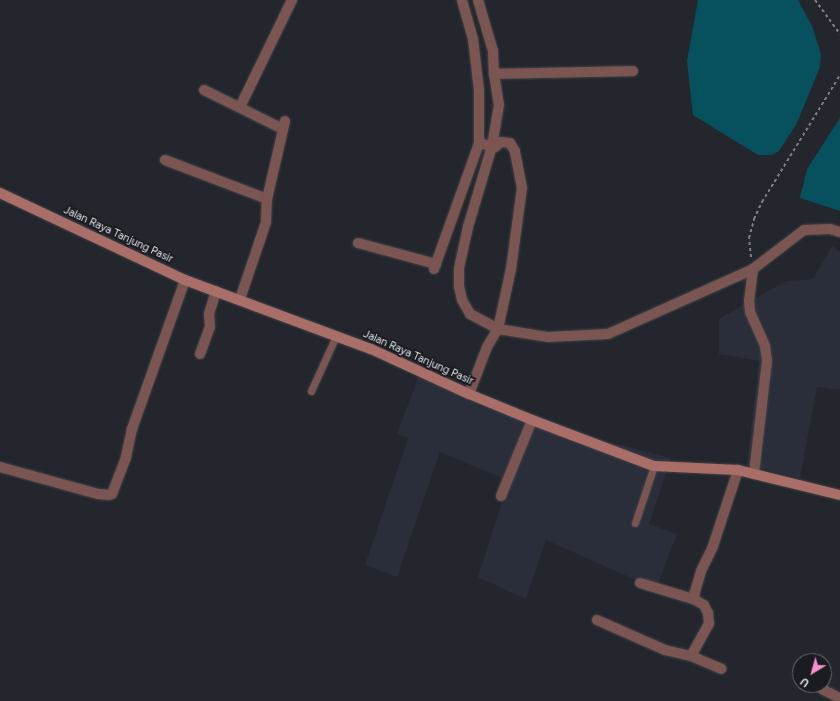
<!DOCTYPE html>
<html>
<head>
<meta charset="utf-8">
<style>
  body { margin:0 }
  #map { position:relative; width:840px; height:701px; overflow:hidden; background:#23262c; font-family:Figtree,sans-serif }
  div>[style] { position:absolute }
  .built>* { inset:0; background:#2a2e3a }
  .water>* { inset:0; background:#07515e }
  .path>* { height:2px; margin-top:-1px; transform-origin:0; background:repeating-linear-gradient(90deg,#7d7f84 0 3px,transparent 0 6px) }
  .roads { filter:drop-shadow(0 0 1px #414449) drop-shadow(0 0 1px #414449) }
  .lane>* { height:7px; margin:-3.5px; padding:0 3.5px; transform-origin:3.5px; border-radius:3.5px; background:#7a5551 }
  .street>* { height:10px; margin:-5px; padding:0 5px; transform-origin:5px; border-radius:5px; background:#7a5551 }
  .secondary>* { height:10px; margin:-5px; padding:0 5px; transform-origin:5px; border-radius:5px; background:#a96e68 }
  span { translate:-50% -50%; white-space:nowrap; text-align:center; line-height:1.15; -webkit-text-stroke:4px #1a1c22; paint-order:stroke }
  .street-label { font-size:11px; color:#dee0e4 }
  .north { position:absolute; left:792px; top:653px; width:40px; height:40px; box-sizing:border-box; background:#1a1c22; border:1px solid #686a70; border-radius:50%; rotate:217deg; font-size:11px; font-weight:700; line-height:16px; text-align:center; color:#dee0e4 }
  .north::after { content:''; display:block; margin:auto; width:14px; height:18px; background:#f790cd; clip-path:polygon(50% 0,100% 100%,50% 72%,0 100%) }
</style>
</head>
<body>
<div id="map">
  <div class="built">
    <div style="clip-path:polygon(832px 246px,840px 251px,840px 390px,817px 387px,800px 478px,747px 465px,759px 361px,719px 354px,719px 319px,786px 281px,813px 279px)"></div>
    <div style="clip-path:polygon(422px 367px,521px 413px,609px 442px,671px 458px,649px 524px,677px 534px,656px 589px,546px 540px,526px 599px,478px 577px,509px 481px,440px 452px,397px 577px,365px 565px,408px 438px,397px 434px)"></div>
  </div>
  <div class="water">
    <div style="clip-path:polygon(698px 0,798px 0,812px 26px,821px 54px,820px 67px,796px 125px,779px 151px,772px 155px,758px 155px,693px 115px,687px 61px)"></div>
    <div style="clip-path:polygon(840px 118px,840px 211px,800px 198px,807px 169px)"></div>
  </div>
  <div class="path">
    <div style="left:815px;top:0;width:42px;rotate:53.7deg"></div>
    <div style="left:751px;top:257px;width:19px;rotate:-96deg"></div>
    <div style="left:749px;top:238px;width:20px;rotate:-75deg"></div>
    <div style="left:754px;top:219px;width:19px;rotate:-65deg"></div>
    <div style="left:762px;top:202px;width:149px;rotate:-58.4deg"></div>
  </div>
  <div class="roads">
    <div class="lane">
      <div style="left:311px;top:391px;width:60px;rotate:-65.6deg"></div>
      <div style="left:635px;top:523px;width:60px;rotate:-71.6deg"></div>
    </div>
    <div class="street">
      <div style="left:478px;top:0;width:53px;rotate:73.6deg"></div>
      <div style="left:493px;top:51px;width:23px;rotate:88deg"></div>
      <div style="left:494px;top:74px;width:31px;rotate:81deg"></div>
      <div style="left:499px;top:105px;width:42px;rotate:99.7deg"></div>
      <div style="left:492px;top:146px;width:84px;rotate:106.5deg"></div>
      <div style="left:468px;top:227px;width:42px;rotate:102.4deg"></div>
      <div style="left:459px;top:268px;width:18px;rotate:90deg"></div>
      <div style="left:459px;top:286px;width:14px;rotate:78deg"></div>
      <div style="left:462px;top:300px;width:16px;rotate:60deg"></div>
      <div style="left:470px;top:314px;width:32px;rotate:28deg"></div>
      <div style="left:498px;top:329px;width:51px;rotate:9.1deg"></div>
      <div style="left:548px;top:337px;width:60px;rotate:-2.9deg"></div>
      <div style="left:608px;top:334px;width:159px;rotate:-24.1deg"></div>
      <div style="left:753px;top:269px;width:64px;rotate:-37.4deg"></div>
      <div style="left:804px;top:230px;width:26px;rotate:-2deg"></div>
      <div style="left:830px;top:229px;width:10px;rotate:17deg"></div>
      <div style="left:494px;top:74px;width:139px;rotate:-1.2deg"></div>
      <div style="left:204px;top:90px;width:88px;rotate:26.3deg"></div>
      <div style="left:240px;top:107px;width:119px;rotate:-64.1deg"></div>
      <div style="left:165px;top:160px;width:109px;rotate:20.9deg"></div>
      <div style="left:358px;top:243px;width:81px;rotate:15.1deg"></div>
      <div style="left:434px;top:269px;width:134px;rotate:-70.3deg"></div>
      <div style="left:479px;top:143px;width:53px;rotate:-90deg"></div>
      <div style="left:479px;top:90px;width:51px;rotate:-96.7deg"></div>
      <div style="left:473px;top:39px;width:41px;rotate:-105.8deg"></div>
      <div style="left:753px;top:269px;width:31px;rotate:97deg"></div>
      <div style="left:749px;top:300px;width:12px;rotate:85deg"></div>
      <div style="left:750px;top:312px;width:37px;rotate:66deg"></div>
      <div style="left:765px;top:346px;width:15px;rotate:82deg"></div>
      <div style="left:767px;top:361px;width:114px;rotate:96.6deg"></div>
      <div style="left:240px;top:299px;width:81px;rotate:-71.3deg"></div>
      <div style="left:266px;top:222px;width:23px;rotate:-88deg"></div>
      <div style="left:267px;top:199px;width:80px;rotate:-77deg"></div>
      <div style="left:200px;top:354px;width:29px;rotate:-70deg"></div>
      <div style="left:210px;top:327px;width:13px;rotate:-94deg"></div>
      <div style="left:209px;top:314px;width:24px;rotate:-73deg"></div>
      <div style="left:469px;top:394px;width:50px;rotate:-69deg"></div>
      <div style="left:487px;top:347px;width:21px;rotate:-59deg"></div>
      <div style="left:498px;top:329px;width:61px;rotate:-77.8deg"></div>
      <div style="left:511px;top:269px;width:82px;rotate:-82.3deg"></div>
      <div style="left:522px;top:188px;width:38px;rotate:-101deg"></div>
      <div style="left:515px;top:151px;width:9px;rotate:-122deg"></div>
      <div style="left:510px;top:143px;width:9px;rotate:-174deg"></div>
      <div style="left:501px;top:142px;width:8px;rotate:140deg"></div>
      <div style="left:495px;top:147px;width:16px;rotate:-166deg"></div>
      <div style="left:0;top:467px;width:102px;rotate:15.4deg"></div>
      <div style="left:98px;top:494px;width:11px;rotate:5deg"></div>
      <div style="left:109px;top:495px;width:3px;rotate:-18deg"></div>
      <div style="left:112px;top:494px;width:40px;rotate:-69deg"></div>
      <div style="left:126px;top:457px;width:29px;rotate:-78deg"></div>
      <div style="left:132px;top:429px;width:158px;rotate:-70.4deg"></div>
      <div style="left:501px;top:496px;width:82px;rotate:-67.8deg"></div>
      <div style="left:640px;top:583px;width:55px;rotate:16.8deg"></div>
      <div style="left:597px;top:620px;width:74px;rotate:23.8deg"></div>
      <div style="left:665px;top:650px;width:27px;rotate:13deg"></div>
      <div style="left:691px;top:656px;width:33px;rotate:23deg"></div>
      <div style="left:691px;top:656px;width:37px;rotate:-61deg"></div>
      <div style="left:709px;top:624px;width:11px;rotate:-95deg"></div>
      <div style="left:708px;top:613px;width:9px;rotate:-117deg"></div>
      <div style="left:704px;top:605px;width:13px;rotate:-151deg"></div>
      <div style="left:693px;top:599px;width:29px;rotate:-74deg"></div>
      <div style="left:701px;top:571px;width:28px;rotate:-64deg"></div>
      <div style="left:713px;top:546px;width:80px;rotate:-71.8deg"></div>
      <div style="left:822px;top:689px;width:20px;rotate:27deg"></div>
    </div>
    <div class="secondary">
      <div style="left:0;top:193px;width:204px;rotate:25.2deg"></div>
      <div style="left:185px;top:280px;width:198px;rotate:20.4deg"></div>
      <div style="left:371px;top:349px;width:108px;rotate:24.7deg"></div>
      <div style="left:469px;top:394px;width:68px;rotate:22.4deg"></div>
      <div style="left:532px;top:420px;width:130px;rotate:20.7deg"></div>
      <div style="left:654px;top:466px;width:84px;rotate:2.7deg"></div>
      <div style="left:738px;top:470px;width:105px;rotate:13.8deg"></div>
    </div>
  </div>
  <div class="street-label">
    <span style="left:118px;top:235px;rotate:25deg">Jalan Raya Tanjung Pasir</span>
    <span style="left:418px;top:358px;rotate:24deg">Jalan Raya Tanjung Pasir</span>
  </div>
  <div class="north">U</div>
</div>
</body>
</html>
